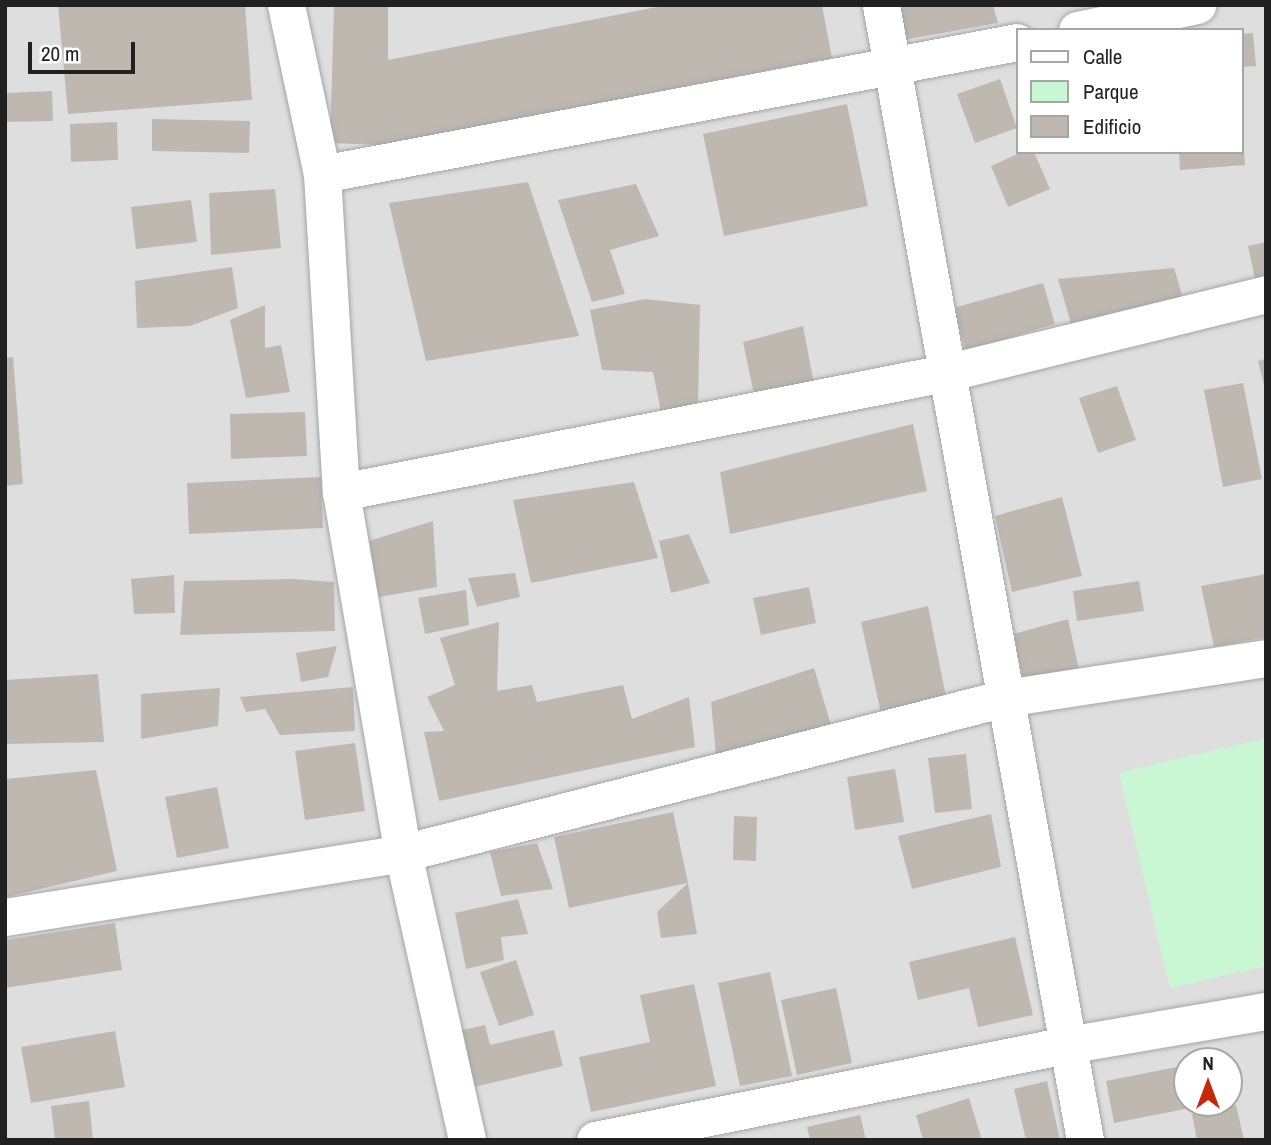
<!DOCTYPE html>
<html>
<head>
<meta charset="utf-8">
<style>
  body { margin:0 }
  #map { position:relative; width:1271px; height:1145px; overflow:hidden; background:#f1efe8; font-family:"Archivo Narrow",sans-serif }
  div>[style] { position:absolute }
  .residential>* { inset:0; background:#dfdede }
  .park>* { inset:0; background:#c9f7d4 }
  .building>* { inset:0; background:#beb8b1 }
  .roads { filter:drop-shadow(0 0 2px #a5a5a5) drop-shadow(0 0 2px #a5a5a5) }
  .minor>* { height:37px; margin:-18.5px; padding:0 18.5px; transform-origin:18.5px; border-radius:18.5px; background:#fff }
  span { translate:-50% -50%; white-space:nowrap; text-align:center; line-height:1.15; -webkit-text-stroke:6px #fff; paint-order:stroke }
  .frame { position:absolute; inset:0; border:7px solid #212121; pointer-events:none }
  .legend { position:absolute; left:1016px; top:28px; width:228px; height:126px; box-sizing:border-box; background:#fff; border:2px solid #a6a6a6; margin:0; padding:9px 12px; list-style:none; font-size:21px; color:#212121 }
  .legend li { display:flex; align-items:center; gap:14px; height:35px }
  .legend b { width:35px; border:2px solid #a6a6a6 }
  .north { position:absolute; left:1173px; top:1047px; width:70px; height:70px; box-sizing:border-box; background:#fff; border:2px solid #a6a6a6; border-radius:50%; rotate:0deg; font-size:19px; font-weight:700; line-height:28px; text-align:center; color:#212121 }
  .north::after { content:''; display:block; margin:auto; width:24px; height:32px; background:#c9270a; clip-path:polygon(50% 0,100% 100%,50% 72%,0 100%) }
  .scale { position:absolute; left:28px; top:42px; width:107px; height:32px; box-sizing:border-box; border:4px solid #212121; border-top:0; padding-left:9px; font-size:21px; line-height:24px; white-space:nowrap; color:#212121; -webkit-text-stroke:5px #fff; paint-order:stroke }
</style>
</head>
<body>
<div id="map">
  <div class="residential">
    <div style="clip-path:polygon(evenodd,5px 5px,1266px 5px,1266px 1140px,5px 1140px,5px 5px,1017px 30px,1241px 30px,1241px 152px,1017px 152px,1017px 30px,5px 5px,1187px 1061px,1229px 1061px,1229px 1103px,1187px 1103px,1187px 1061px)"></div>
  </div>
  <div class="park">
    <div style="clip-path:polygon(1266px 738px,1266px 966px,1170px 988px,1119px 773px)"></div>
  </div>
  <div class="building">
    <div style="clip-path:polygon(58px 5px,245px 5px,252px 100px,68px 114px)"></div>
    <div style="clip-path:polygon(334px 5px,388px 5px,388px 60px,667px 5px,822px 5px,832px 58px,384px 145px,330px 143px)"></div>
    <div style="clip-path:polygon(891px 5px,993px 5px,998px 23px,897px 41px)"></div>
    <div style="clip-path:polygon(1253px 33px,1256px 66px,1241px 67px,1241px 34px)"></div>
    <div style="clip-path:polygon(1000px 79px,1017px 128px,975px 143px,957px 94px)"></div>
    <div style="clip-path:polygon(52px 91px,53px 121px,5px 122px,5px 93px)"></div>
    <div style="clip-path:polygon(847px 104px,868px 206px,724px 236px,703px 134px)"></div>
    <div style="clip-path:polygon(152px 119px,250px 121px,249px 153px,152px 151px)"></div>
    <div style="clip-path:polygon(117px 122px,118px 160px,71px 162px,70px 124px)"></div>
    <div style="clip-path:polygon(1243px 138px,1245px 165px,1180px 170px,1179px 152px,1241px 152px)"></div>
    <div style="clip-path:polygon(1022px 152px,1034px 152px,1050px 189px,1008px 207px,991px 166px)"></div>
    <div style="clip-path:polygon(528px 182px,579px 336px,426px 361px,389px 203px)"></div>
    <div style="clip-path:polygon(636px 184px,659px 236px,610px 250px,625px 294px,592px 302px,558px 200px)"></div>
    <div style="clip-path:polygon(275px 189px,281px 248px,211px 255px,209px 193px)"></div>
    <div style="clip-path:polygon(191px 200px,197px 242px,136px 249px,131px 207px)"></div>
    <div style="clip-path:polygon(1266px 242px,1266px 288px,1257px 288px,1248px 246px)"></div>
    <div style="clip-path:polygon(232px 267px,238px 308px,190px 326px,137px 328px,135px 281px)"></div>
    <div style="clip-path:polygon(1174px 268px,1186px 308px,1074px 334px,1058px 279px)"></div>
    <div style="clip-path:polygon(1043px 283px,1055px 324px,966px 351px,953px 308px)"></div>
    <div style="clip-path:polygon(645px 299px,700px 305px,698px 403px,661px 412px,653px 372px,602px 370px,590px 310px)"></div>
    <div style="clip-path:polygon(265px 305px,265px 348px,281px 345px,290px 392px,246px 398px,230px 320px)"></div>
    <div style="clip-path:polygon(803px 326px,814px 384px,755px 399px,743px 342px)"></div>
    <div style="clip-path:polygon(13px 357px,23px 484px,5px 486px,5px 358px)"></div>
    <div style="clip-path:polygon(1266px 359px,1266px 389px,1265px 389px,1258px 361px)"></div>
    <div style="clip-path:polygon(1243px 383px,1262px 479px,1223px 487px,1204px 390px)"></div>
    <div style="clip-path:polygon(1117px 386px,1136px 440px,1098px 453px,1079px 398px)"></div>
    <div style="clip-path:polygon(305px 412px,307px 456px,231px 459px,230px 414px)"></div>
    <div style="clip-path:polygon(913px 424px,927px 491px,730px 534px,720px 472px)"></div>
    <div style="clip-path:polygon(321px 477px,323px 528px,189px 534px,187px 483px)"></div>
    <div style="clip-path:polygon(634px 482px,658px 558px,531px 583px,513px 500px)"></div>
    <div style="clip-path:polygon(1062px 497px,1082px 576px,1012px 592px,995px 516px)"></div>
    <div style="clip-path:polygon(433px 521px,437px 587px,379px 597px,369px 541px)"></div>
    <div style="clip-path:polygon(689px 534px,710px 583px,671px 593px,659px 541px)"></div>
    <div style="clip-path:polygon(515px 573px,520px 597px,477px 607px,468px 578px)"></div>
    <div style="clip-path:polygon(1266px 574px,1266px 637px,1214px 647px,1201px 586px)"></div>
    <div style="clip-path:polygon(174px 575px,175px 613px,134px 614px,131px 579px)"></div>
    <div style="clip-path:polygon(293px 579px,334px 582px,335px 631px,180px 635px,184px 581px)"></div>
    <div style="clip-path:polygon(1139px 581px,1144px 611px,1077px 621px,1073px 591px)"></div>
    <div style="clip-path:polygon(809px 587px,816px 623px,761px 635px,753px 598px)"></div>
    <div style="clip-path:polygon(466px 590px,469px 625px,425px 634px,418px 598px)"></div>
    <div style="clip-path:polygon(928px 606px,947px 702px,882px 718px,861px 622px)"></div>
    <div style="clip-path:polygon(1068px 619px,1080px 675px,1025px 687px,1013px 634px)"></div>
    <div style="clip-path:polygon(499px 622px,497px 691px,532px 685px,537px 702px,623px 685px,632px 719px,689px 697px,695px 747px,439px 801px,424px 732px,444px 731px,427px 697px,455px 685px,440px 638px)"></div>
    <div style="clip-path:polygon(337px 646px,328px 677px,301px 682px,296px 653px)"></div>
    <div style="clip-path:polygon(814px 668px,831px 725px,716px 755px,711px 702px)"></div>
    <div style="clip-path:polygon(98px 674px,104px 742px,5px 744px,5px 680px)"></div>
    <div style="clip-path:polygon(353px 687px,355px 731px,280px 735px,265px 709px,246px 712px,240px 697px)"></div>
    <div style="clip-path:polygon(220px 688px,218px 726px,141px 739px,141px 694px)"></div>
    <div style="clip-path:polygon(355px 743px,365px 811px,305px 820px,295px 751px)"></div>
    <div style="clip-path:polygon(966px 754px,972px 809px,935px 813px,928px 758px)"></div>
    <div style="clip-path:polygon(895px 769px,904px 822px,855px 830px,847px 777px)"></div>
    <div style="clip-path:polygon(96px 770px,117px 871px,6px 897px,5px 779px)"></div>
    <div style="clip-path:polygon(217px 787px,229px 848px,177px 858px,165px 797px)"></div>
    <div style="clip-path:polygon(673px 812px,688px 883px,569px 908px,554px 837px)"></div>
    <div style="clip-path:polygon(991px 814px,1001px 867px,912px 889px,898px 836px)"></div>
    <div style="clip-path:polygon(734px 816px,757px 817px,756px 861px,733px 860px)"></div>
    <div style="clip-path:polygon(537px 843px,553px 889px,501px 896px,490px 852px)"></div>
    <div style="clip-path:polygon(688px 883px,697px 934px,661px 938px,657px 912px)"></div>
    <div style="clip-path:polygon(518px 899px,528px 934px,501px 937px,504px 960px,466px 969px,455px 913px)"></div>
    <div style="clip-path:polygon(115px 923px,122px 970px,5px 988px,5px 940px)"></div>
    <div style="clip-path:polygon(1015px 937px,1033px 1015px,978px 1027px,969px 988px,918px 1000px,909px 962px)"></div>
    <div style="clip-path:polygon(516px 960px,534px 1015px,499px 1026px,480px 972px)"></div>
    <div style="clip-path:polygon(770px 972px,792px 1076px,740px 1086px,718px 983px)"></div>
    <div style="clip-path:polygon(694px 984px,716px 1086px,591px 1112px,579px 1057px,650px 1042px,640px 995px)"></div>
    <div style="clip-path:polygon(836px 988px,852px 1063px,797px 1075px,781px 1000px)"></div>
    <div style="clip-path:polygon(485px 1025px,490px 1045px,554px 1030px,563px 1066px,470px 1088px,457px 1031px)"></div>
    <div style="clip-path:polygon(115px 1031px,125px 1087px,31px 1103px,21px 1047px)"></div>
    <div style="clip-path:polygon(1187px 1065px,1187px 1103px,1211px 1104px,1114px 1123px,1106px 1081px)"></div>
    <div style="clip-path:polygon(1047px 1081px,1060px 1140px,1026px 1140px,1014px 1089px)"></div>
    <div style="clip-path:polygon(969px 1098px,982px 1140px,923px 1140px,916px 1115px)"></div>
    <div style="clip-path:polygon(89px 1101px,93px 1140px,55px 1140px,51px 1106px)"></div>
    <div style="clip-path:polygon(1236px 1105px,1244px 1140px,1197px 1140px,1192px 1114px)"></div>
    <div style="clip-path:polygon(860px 1115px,866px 1140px,810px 1140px,807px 1127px)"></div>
  </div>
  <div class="roads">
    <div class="minor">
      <div style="left:286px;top:5px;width:173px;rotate:78deg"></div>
      <div style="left:322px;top:174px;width:319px;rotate:86.6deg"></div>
      <div style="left:341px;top:492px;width:366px;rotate:80.3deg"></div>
      <div style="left:403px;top:853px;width:294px;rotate:77.4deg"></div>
      <div style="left:881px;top:5px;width:1153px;rotate:79.81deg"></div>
      <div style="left:1077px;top:30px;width:123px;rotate:-11.8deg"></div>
      <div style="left:322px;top:174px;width:707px;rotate:-10.75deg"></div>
      <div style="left:341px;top:492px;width:616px;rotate:-11.15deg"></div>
      <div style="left:945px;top:373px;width:331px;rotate:-13.8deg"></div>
      <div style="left:5px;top:917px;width:403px;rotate:-9.1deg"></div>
      <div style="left:403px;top:853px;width:622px;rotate:-14.44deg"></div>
      <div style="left:1005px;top:698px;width:264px;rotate:-8.7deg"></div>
      <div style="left:595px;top:1140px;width:481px;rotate:-11.4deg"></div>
      <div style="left:1067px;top:1045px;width:202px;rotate:-9.7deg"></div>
    </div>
  </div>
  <div class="frame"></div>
  <ul class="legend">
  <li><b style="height:9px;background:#fff"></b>Calle</li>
  <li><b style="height:19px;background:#c9f7d4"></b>Parque</li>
  <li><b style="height:19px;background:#beb8b1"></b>Edificio</li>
  </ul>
  <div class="north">N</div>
  <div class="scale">20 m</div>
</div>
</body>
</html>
